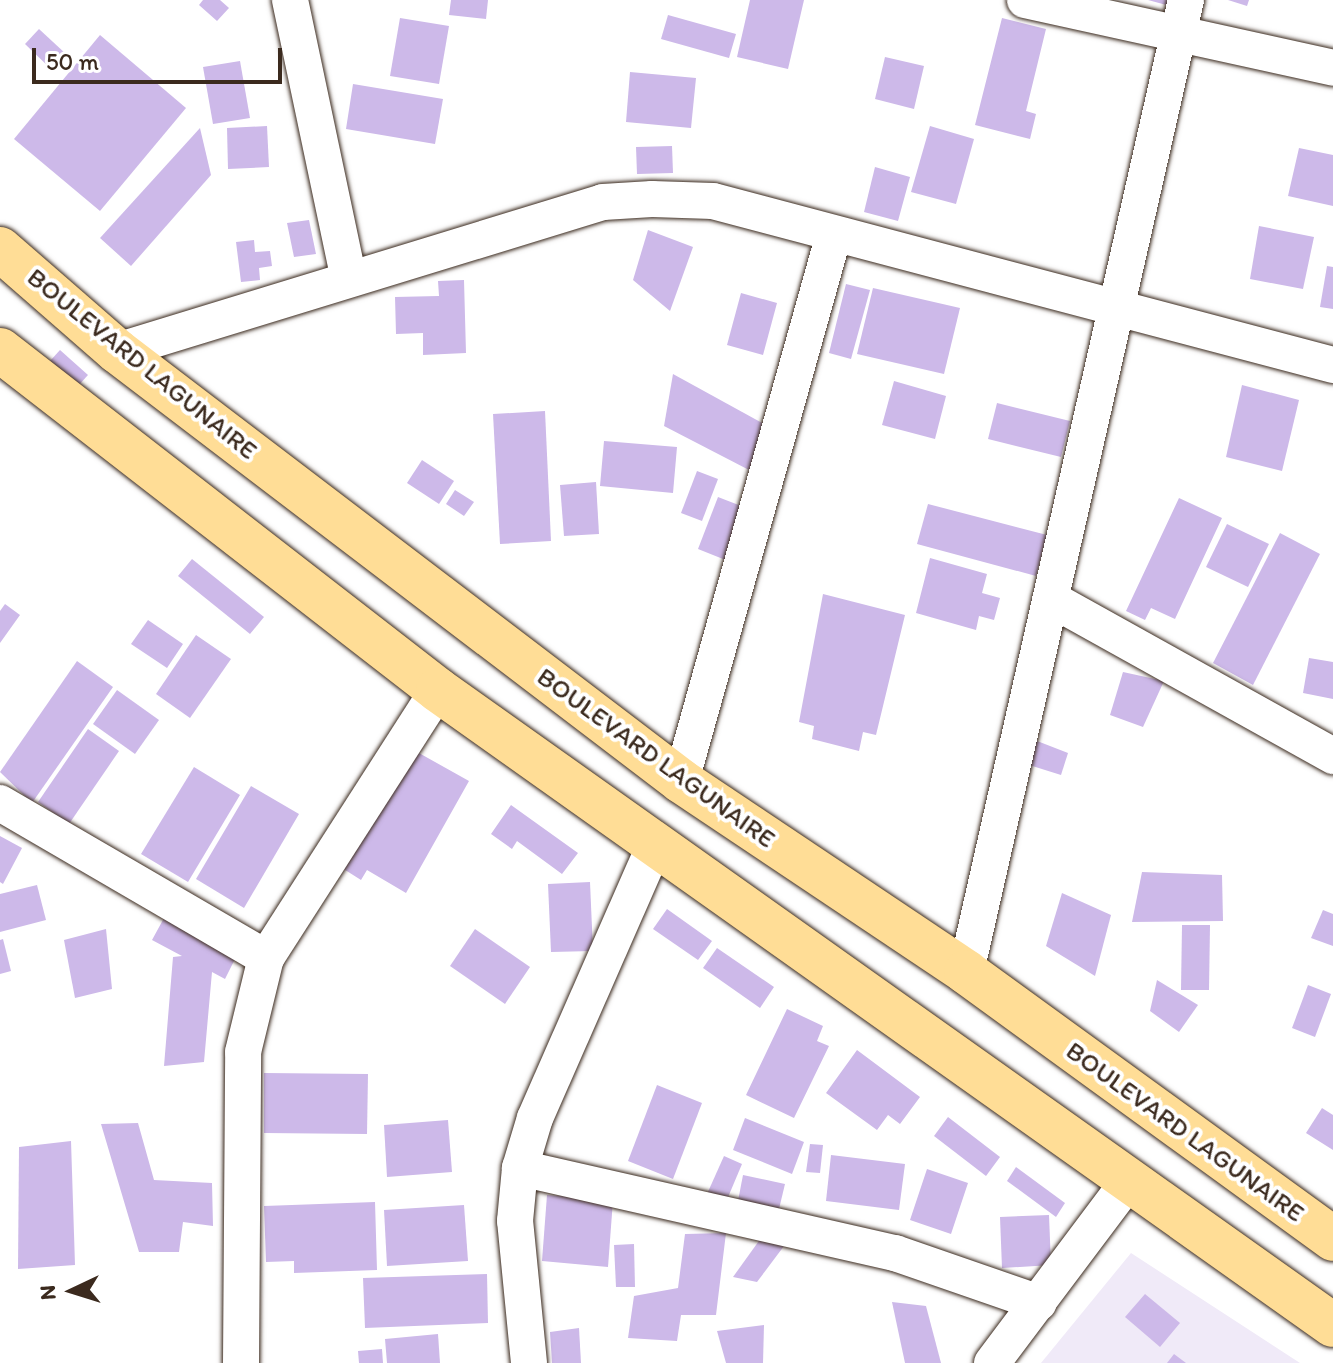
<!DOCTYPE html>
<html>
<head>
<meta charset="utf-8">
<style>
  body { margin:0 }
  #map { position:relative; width:1333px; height:1363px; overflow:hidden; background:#fff; font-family:Itim,sans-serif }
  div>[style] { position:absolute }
  .built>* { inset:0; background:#f0eaf8 }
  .building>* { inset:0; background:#cdb9e9 }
  .roads { filter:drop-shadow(0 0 2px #3b2a1e) drop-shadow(0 0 2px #3b2a1e) }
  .minor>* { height:36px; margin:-18px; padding:0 18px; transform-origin:18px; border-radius:18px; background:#fff }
  .major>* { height:44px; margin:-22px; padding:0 22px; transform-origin:22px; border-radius:22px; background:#ffdd96 }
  span { translate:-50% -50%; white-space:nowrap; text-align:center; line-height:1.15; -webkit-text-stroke:8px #fff; paint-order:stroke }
  .street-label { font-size:26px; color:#3b2a1e }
  .north { position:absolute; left:32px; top:1251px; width:80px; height:80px; -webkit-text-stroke:6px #fff; paint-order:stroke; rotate:266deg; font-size:22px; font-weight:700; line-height:32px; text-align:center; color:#3b2a1e }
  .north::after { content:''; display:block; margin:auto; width:28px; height:36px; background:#3b2a1e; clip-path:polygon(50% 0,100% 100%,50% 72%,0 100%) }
  .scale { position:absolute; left:32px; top:48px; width:250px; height:36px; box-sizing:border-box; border:4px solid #3b2a1e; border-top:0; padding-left:10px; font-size:24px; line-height:28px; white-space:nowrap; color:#3b2a1e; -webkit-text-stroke:6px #fff; paint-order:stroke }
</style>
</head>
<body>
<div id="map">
  <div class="built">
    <div style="clip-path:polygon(1131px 1253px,1300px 1363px,1041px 1363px)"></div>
  </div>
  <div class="building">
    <div style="clip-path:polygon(203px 0,220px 0,229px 8px,217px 21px,199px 5px)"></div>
    <div style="clip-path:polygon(451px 0,488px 0,486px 19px,449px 15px)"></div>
    <div style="clip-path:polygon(750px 0,804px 0,788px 69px,737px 57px)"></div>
    <div style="clip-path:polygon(1148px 0,1172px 0,1170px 6px)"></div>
    <div style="clip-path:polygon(1228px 0,1249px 0,1247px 6px)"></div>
    <div style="clip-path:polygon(668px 15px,736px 34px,729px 58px,661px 39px)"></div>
    <div style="clip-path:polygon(400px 18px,449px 26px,439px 84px,390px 76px)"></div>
    <div style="clip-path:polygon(1002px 18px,1046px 29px,1026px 111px,1036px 114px,1030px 139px,975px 125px)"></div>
    <div style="clip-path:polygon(39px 29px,66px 54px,52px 70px,25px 44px)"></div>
    <div style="clip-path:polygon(100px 35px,186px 108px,100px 211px,14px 139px)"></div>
    <div style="clip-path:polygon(885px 57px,924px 66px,914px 109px,875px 99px)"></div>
    <div style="clip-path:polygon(240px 61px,250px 118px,213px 124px,203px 67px)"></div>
    <div style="clip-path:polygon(630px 72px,696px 78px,691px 128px,626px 122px)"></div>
    <div style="clip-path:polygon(353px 84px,443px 99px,435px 144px,346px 129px)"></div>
    <div style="clip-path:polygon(267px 126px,269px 167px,228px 169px,227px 128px)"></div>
    <div style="clip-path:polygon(930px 126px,974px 139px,956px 204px,911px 192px)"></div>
    <div style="clip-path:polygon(200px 128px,211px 175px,131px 266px,100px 238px)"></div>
    <div style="clip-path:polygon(672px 146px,673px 173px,637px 174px,636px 147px)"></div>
    <div style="clip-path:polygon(1299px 148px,1333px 155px,1333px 206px,1288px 196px)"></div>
    <div style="clip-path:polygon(875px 167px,910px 177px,898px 221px,864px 212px)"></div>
    <div style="clip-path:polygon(309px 220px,316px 254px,294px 257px,287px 223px)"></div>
    <div style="clip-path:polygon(1259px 226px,1314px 237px,1303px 289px,1250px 279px)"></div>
    <div style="clip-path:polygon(648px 230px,693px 247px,670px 311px,633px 280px)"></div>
    <div style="clip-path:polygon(254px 240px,255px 252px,270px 251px,272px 266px,259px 268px,260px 280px,241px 282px,236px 242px)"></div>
    <div style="clip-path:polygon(1327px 266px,1333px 267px,1333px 309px,1320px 307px)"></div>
    <div style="clip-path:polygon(464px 280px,466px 353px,423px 355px,423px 333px,396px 334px,395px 297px,439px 296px,438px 281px)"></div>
    <div style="clip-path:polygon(846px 284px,870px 290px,851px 359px,829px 353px)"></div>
    <div style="clip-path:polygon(873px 288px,960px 308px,944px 374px,857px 354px)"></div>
    <div style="clip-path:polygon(741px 293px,777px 303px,763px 355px,727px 345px)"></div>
    <div style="clip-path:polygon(60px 350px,88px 375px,78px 386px,50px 361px)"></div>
    <div style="clip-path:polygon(673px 374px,764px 424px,751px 471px,664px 426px)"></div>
    <div style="clip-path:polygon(894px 381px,946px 396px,935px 439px,882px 425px)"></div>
    <div style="clip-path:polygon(1242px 385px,1299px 400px,1282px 471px,1226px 457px)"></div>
    <div style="clip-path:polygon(997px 403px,1070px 421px,1061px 457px,988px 439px)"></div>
    <div style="clip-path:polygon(545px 411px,551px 541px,500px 544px,493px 414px)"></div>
    <div style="clip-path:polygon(604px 441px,677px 447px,673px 493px,600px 486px)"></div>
    <div style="clip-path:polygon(422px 460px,454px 481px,439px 504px,407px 483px)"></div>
    <div style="clip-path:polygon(697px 471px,718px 479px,702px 521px,681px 513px)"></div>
    <div style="clip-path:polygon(596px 482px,599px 534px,564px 536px,560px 485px)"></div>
    <div style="clip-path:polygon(455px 490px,474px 502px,464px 516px,446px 504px)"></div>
    <div style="clip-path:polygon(718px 497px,754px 511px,733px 563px,698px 549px)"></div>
    <div style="clip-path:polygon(1179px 498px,1222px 518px,1175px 619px,1151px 608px,1145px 620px,1126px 611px)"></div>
    <div style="clip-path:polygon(928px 504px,1047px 535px,1036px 576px,917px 544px)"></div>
    <div style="clip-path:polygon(1227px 524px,1269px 544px,1248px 587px,1206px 567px)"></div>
    <div style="clip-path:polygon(1280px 533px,1320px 554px,1253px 685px,1213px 663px)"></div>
    <div style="clip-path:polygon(930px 558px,987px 574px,982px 593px,1000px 598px,994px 620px,979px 616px,976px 630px,916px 613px)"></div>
    <div style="clip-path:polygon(192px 559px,264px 617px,250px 634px,178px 576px)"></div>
    <div style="clip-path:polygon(823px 594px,905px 615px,876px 735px,863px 732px,859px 751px,812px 739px,814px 726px,799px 722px)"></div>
    <div style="clip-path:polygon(5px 604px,20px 615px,0 643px,0 611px)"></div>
    <div style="clip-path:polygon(148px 620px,183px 644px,167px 668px,131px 644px)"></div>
    <div style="clip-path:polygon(196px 635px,231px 659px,190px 718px,156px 694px)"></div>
    <div style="clip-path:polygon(1309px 658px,1333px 662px,1333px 699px,1303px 693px)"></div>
    <div style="clip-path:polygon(77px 661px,113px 687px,32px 803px,0 772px)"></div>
    <div style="clip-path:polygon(1123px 672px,1164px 681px,1143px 727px,1110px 715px)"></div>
    <div style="clip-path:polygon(117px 690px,159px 720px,135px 754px,93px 724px)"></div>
    <div style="clip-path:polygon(88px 729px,119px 751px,69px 824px,38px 802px)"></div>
    <div style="clip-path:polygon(1032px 739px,1068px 753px,1061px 775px,1026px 764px)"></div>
    <div style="clip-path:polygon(410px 748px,469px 781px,406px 893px,367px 870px,361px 880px,342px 868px)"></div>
    <div style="clip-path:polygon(194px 767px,240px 795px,188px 882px,141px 854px)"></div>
    <div style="clip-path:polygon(251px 786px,299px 814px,244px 908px,196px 879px)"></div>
    <div style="clip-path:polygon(511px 805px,578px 853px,562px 874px,517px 841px,512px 849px,491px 834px)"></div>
    <div style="clip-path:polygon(0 836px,22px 848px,3px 884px,0 882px)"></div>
    <div style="clip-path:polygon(1142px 872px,1222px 875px,1223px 921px,1132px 922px)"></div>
    <div style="clip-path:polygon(590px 882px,593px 951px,551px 952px,548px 884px)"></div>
    <div style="clip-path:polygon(37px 885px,46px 920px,0 932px,0 894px)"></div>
    <div style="clip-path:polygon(1062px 893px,1111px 915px,1095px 976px,1046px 946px)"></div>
    <div style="clip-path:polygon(667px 909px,712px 941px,698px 960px,653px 929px)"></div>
    <div style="clip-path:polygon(1323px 910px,1333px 914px,1333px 946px,1311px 938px)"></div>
    <div style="clip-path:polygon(164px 918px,236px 957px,225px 979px,212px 972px,204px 1062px,164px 1066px,173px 957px,182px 956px,152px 940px)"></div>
    <div style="clip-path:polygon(1182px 925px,1210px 925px,1209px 990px,1181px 990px)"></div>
    <div style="clip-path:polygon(106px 929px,112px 989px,75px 998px,64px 940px)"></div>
    <div style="clip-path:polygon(475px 929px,530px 967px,505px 1004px,450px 966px)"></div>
    <div style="clip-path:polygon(3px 939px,11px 971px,0 974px,0 940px)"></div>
    <div style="clip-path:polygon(717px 948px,774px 987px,760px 1008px,703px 968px)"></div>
    <div style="clip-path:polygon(1157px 980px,1198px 1005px,1179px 1032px,1150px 1011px)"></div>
    <div style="clip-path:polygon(1308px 985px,1331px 994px,1315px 1037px,1292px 1028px)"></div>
    <div style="clip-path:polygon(787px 1009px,823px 1026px,817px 1041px,829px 1046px,794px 1118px,746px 1095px)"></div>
    <div style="clip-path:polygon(857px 1050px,920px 1097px,900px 1124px,888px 1115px,877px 1130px,826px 1093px)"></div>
    <div style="clip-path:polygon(264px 1073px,368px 1074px,367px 1134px,264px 1133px)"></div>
    <div style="clip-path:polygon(657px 1085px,702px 1103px,673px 1179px,628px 1161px)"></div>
    <div style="clip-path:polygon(1322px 1108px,1333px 1115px,1333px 1150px,1306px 1133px)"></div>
    <div style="clip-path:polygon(948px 1117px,1000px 1157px,986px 1176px,934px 1136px)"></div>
    <div style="clip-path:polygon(745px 1118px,804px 1142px,792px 1174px,733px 1150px)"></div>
    <div style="clip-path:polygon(448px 1120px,452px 1172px,387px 1177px,384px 1125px)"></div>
    <div style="clip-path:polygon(138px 1123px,154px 1180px,212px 1183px,213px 1226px,183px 1222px,179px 1252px,139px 1252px,101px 1124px)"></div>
    <div style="clip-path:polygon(71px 1141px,75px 1265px,18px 1269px,19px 1147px)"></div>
    <div style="clip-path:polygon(810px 1144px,823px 1145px,820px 1173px,806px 1172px)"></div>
    <div style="clip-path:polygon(831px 1155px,905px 1164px,899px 1210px,826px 1201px)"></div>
    <div style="clip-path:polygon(724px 1156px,742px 1164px,726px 1202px,707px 1194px)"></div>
    <div style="clip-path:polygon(1016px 1167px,1065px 1203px,1056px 1217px,1007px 1181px)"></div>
    <div style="clip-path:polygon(927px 1169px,968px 1183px,951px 1234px,910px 1220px)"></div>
    <div style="clip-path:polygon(743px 1175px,785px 1184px,779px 1209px,738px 1201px)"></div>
    <div style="clip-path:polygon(547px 1195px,613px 1200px,608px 1267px,542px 1261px)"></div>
    <div style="clip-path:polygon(375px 1202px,377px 1270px,294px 1273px,294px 1261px,266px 1262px,264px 1206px)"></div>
    <div style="clip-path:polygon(464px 1205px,468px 1261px,387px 1266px,384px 1210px)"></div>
    <div style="clip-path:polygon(1049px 1215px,1051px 1265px,1002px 1268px,1000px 1217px)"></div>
    <div style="clip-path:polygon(726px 1233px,716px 1315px,681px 1315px,677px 1341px,628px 1338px,634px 1296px,678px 1288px,685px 1234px)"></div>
    <div style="clip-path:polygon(761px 1238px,784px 1246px,757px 1282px,733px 1277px)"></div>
    <div style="clip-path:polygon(634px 1244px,635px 1287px,616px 1287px,614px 1245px)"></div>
    <div style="clip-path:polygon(487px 1274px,488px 1323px,365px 1328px,363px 1278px)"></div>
    <div style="clip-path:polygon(1145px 1294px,1180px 1323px,1160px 1347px,1125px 1317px)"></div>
    <div style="clip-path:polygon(892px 1302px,926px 1306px,941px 1363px,905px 1363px)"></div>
    <div style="clip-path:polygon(764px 1325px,763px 1363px,726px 1363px,717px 1331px)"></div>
    <div style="clip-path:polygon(579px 1328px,581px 1363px,552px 1363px,550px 1332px)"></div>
    <div style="clip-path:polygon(438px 1334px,440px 1363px,387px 1363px,385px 1339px)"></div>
    <div style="clip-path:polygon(382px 1349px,383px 1363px,359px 1363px,358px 1351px)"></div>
    <div style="clip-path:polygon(1174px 1354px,1186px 1363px,1167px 1363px)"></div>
  </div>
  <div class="roads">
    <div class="minor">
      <div style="left:290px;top:0;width:282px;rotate:78.1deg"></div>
      <div style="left:1025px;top:0;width:315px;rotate:12.4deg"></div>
      <div style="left:117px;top:351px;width:508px;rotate:-17.04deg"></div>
      <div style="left:603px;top:202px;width:49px;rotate:-3.5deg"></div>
      <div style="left:652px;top:199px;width:61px;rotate:1.9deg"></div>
      <div style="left:713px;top:201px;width:641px;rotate:14.82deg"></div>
      <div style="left:1051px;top:599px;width:323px;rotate:29.1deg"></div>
      <div style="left:681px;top:781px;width:568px;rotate:-74.37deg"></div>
      <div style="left:0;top:803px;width:308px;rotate:30.2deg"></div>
      <div style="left:966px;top:972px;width:997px;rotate:-77.25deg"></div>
      <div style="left:520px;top:1168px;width:385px;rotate:12.8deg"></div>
      <div style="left:895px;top:1253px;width:152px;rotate:19.1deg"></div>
      <div style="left:241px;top:1363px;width:311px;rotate:-89.6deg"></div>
      <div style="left:243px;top:1052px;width:97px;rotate:-76.3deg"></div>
      <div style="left:266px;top:958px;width:318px;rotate:-57.3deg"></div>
      <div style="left:529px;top:1363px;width:143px;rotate:-95.6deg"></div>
      <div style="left:515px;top:1221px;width:53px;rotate:-84.6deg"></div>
      <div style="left:520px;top:1168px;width:52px;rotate:-73.3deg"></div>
      <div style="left:535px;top:1118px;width:299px;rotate:-66.3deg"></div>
      <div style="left:992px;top:1363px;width:230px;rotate:-53.1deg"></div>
    </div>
    <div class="major">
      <div style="left:0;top:249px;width:155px;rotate:41.1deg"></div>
      <div style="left:117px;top:351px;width:709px;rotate:37.32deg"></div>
      <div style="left:681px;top:781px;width:343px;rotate:33.8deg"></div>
      <div style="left:966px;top:972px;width:454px;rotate:36deg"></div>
      <div style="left:0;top:350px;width:554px;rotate:37.82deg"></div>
      <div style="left:438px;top:690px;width:1097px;rotate:35.36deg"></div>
    </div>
  </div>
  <div class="street-label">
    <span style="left:142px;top:364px;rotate:39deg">BOULEVARD LAGUNAIRE</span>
    <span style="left:656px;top:758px;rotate:36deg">BOULEVARD LAGUNAIRE</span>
    <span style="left:1185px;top:1132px;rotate:36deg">BOULEVARD LAGUNAIRE</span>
  </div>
  <div class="north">N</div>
  <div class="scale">50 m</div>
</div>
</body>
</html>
